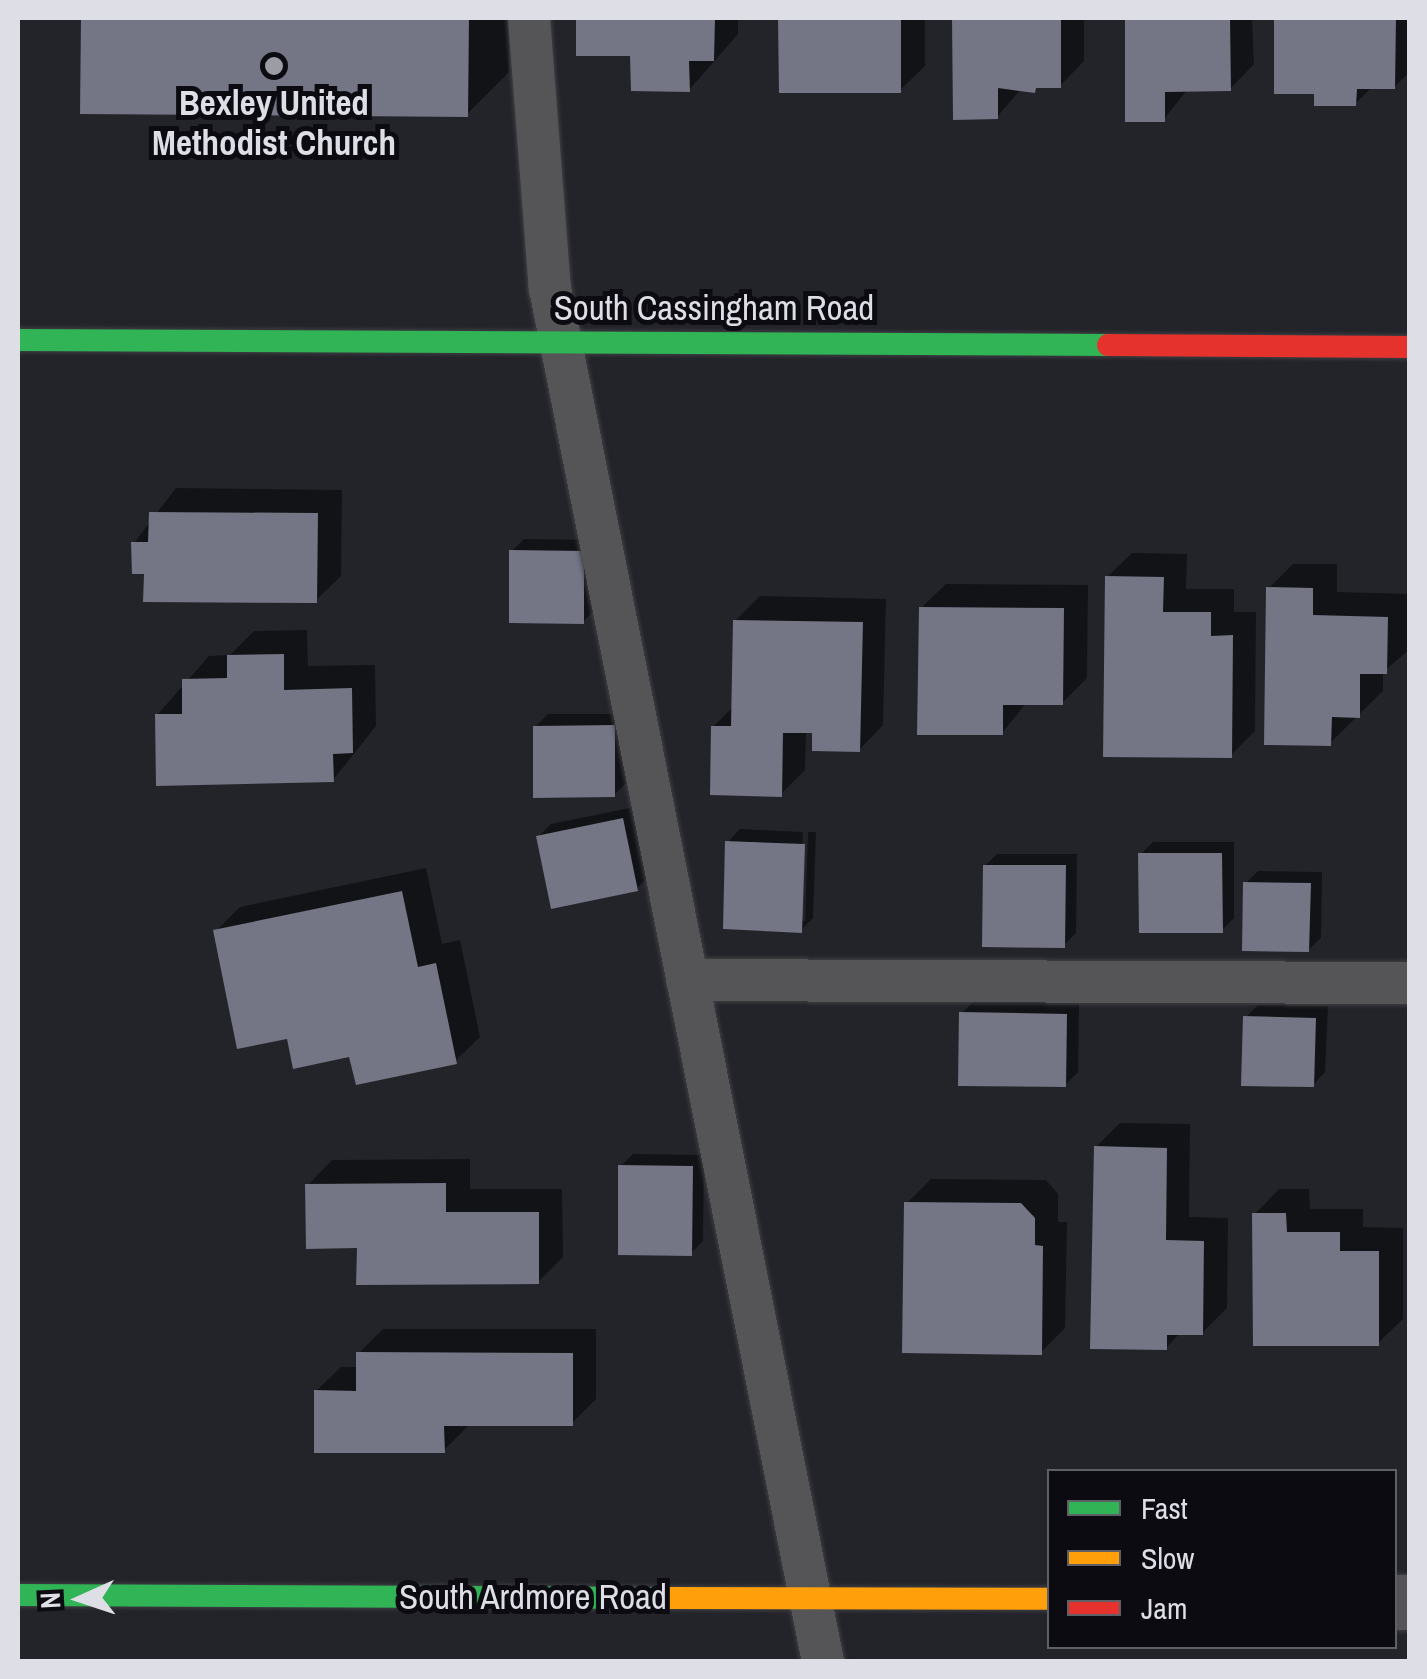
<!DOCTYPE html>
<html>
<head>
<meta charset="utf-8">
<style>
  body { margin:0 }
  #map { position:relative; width:1427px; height:1679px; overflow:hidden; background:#23242a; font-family:"Archivo Narrow",sans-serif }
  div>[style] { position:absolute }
  .shadow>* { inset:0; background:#0007 }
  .building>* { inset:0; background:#747585 }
  .roads { filter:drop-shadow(0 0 2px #3e3f43) drop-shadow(0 0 2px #3e3f43) }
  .lane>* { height:42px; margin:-21px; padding:0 21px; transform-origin:21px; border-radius:21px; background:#555558 }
  .street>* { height:55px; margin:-27.5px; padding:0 27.5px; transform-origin:27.5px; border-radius:27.5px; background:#555558 }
  .fast>* { height:22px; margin:-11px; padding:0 11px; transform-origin:11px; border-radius:11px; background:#30b455 }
  .slow>* { height:22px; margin:-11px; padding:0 11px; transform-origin:11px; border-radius:11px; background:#ff9f0a }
  .jam>* { height:22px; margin:-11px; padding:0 11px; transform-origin:11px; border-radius:11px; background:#e5322d }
  .dots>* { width:28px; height:28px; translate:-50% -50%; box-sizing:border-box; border:5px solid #0b0b11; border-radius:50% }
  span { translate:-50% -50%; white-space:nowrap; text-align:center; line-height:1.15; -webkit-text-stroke:10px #0b0b11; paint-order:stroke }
  .poi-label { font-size:35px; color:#dddee6; font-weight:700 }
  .street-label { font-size:35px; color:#dddee6 }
  .frame { position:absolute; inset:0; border:20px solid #dddee6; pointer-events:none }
  .legend { position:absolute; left:1047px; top:1469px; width:350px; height:180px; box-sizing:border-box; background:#0b0b11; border:2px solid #5f5f66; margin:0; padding:12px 18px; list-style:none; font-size:30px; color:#dddee6 }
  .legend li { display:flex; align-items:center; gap:20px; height:50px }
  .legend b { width:50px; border:2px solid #5f5f66 }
  .north { position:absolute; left:30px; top:1549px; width:100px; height:100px; -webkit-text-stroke:8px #0b0b11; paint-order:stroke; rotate:267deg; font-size:28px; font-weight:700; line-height:40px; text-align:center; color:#dddee6 }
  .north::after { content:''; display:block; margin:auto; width:35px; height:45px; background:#dddee6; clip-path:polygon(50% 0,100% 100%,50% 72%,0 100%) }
</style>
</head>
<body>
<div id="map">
  <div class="shadow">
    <div style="clip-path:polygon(83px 18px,509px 18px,509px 72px,467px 114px,82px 111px)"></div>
    <div style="clip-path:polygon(579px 18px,738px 18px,738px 34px,689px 90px,632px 54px,578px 54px)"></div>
    <div style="clip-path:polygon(781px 18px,925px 18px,925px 66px,900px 90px,781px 90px)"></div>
    <div style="clip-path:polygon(955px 18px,1084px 18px,1084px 61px,1060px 86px,1021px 89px,997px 117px,956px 117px)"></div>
    <div style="clip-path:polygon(1127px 18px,1252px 18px,1254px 64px,1230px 89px,1188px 89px,1164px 119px,1128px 119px)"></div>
    <div style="clip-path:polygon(1277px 18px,1410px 18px,1410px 72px,1394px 87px,1372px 87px,1355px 104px,1316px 91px,1277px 91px)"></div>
    <div style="clip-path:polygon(176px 488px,342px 490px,341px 576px,316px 600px,134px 543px)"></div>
    <div style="clip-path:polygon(524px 539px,595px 540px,595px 609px,583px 622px,512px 551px)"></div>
    <div style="clip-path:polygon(1132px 553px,1187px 554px,1186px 589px,1234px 589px,1234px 612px,1256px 612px,1255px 731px,1231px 755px,1107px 577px)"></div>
    <div style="clip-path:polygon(1293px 564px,1337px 564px,1337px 592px,1410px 594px,1410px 649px,1383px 672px,1383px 691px,1330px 743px,1269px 588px)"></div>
    <div style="clip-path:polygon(946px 584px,1088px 585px,1087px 678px,1062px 703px,1027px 702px,1002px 733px,921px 608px)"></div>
    <div style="clip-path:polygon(760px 596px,886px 599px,883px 725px,859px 750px,806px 731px,805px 770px,781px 794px,713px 727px,734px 706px,735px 621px)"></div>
    <div style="clip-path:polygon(307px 630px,308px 666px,375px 665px,376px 726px,333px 780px,157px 715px,209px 656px,230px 655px,254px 631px)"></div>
    <div style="clip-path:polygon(548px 714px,626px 714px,626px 783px,614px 795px,535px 727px)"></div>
    <div style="clip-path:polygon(635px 807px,649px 877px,636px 889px,539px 836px,551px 824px)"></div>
    <div style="clip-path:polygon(740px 829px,803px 832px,800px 921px,805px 921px,808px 832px,816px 832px,813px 918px,801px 930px,728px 842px)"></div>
    <div style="clip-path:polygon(1153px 842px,1234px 842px,1234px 918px,1222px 930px,1141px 854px)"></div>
    <div style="clip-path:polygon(997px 854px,1077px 854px,1076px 933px,1064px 945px,985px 866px)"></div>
    <div style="clip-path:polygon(426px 868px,442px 944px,460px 940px,480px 1037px,455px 1061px,351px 1054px,216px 931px,240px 907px)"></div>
    <div style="clip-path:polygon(1258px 871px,1322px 872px,1321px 938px,1308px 950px,1246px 883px)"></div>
    <div style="clip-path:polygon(974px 1001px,1079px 1003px,1078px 1072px,1065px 1085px,962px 1013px)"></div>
    <div style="clip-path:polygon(1258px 1005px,1328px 1006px,1325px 1072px,1313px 1085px,1246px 1017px)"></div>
    <div style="clip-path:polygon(1120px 1123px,1190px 1124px,1189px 1217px,1228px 1218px,1227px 1308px,1202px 1333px,1181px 1332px,1166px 1348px,1096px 1147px)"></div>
    <div style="clip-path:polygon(633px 1154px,704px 1155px,703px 1241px,691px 1253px,621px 1166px)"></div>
    <div style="clip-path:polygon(470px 1159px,470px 1189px,562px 1189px,563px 1257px,538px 1282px,359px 1246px,308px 1185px,332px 1160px)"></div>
    <div style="clip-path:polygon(931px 1179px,1046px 1180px,1058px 1194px,1058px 1222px,1067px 1222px,1065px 1328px,1041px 1352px,907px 1203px)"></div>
    <div style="clip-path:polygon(1279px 1189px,1309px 1189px,1310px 1209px,1363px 1209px,1363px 1227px,1403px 1228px,1403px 1319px,1378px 1343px,1255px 1214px)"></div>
    <div style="clip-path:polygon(383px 1329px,596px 1329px,596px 1399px,572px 1423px,468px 1426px,444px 1450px,316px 1391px,341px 1367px,359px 1367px,359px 1353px)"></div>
  </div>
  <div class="building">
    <div style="clip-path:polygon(81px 18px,469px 18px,468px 117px,80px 114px)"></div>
    <div style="clip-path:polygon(576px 18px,715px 18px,714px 61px,689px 61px,690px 92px,631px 91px,630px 56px,576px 56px)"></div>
    <div style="clip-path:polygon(778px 18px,901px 18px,901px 93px,779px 93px)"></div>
    <div style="clip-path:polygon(952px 18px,1061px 18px,1061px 88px,1036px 88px,1035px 93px,998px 88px,998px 119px,953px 120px)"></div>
    <div style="clip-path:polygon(1125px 18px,1230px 18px,1231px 91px,1165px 92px,1165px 122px,1125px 122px)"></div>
    <div style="clip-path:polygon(1274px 18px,1396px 18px,1395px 89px,1357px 89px,1356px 106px,1314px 106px,1314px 94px,1274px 94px)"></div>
    <div style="clip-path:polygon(149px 512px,318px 513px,317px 603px,143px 602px,144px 574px,132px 574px,131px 542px,148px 542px)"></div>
    <div style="clip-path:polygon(509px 550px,584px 551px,584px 624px,509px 623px)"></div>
    <div style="clip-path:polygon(1105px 576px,1164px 577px,1163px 612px,1211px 612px,1211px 636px,1233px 635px,1232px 758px,1103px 757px)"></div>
    <div style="clip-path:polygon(1266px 587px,1313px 588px,1313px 615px,1388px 617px,1387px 674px,1360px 674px,1360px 718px,1332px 717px,1331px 746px,1264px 745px)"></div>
    <div style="clip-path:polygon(919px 607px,1064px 608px,1063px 705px,1003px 705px,1003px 735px,917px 735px)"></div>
    <div style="clip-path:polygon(733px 620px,863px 622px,860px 752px,812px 751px,812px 733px,783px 733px,782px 797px,710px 795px,711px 726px,731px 726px)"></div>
    <div style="clip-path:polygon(284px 654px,284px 690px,352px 688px,353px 753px,333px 754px,334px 782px,156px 786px,155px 714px,182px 714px,182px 679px,227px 678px,227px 655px)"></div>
    <div style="clip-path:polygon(615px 725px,615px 797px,533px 798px,533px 726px)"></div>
    <div style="clip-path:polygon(623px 818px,638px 891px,551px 909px,536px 836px)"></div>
    <div style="clip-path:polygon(725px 841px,805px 844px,802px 933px,723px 929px)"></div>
    <div style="clip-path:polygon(1138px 853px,1222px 853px,1223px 933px,1139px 933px)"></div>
    <div style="clip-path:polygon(983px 865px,1066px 865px,1065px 948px,982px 947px)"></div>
    <div style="clip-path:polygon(1243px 882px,1311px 883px,1309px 952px,1242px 951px)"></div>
    <div style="clip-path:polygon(402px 891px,418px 967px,436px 963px,457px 1064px,356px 1085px,349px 1057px,293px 1069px,287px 1039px,237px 1049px,213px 930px)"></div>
    <div style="clip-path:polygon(959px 1012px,1067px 1014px,1066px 1087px,958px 1086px)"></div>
    <div style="clip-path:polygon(1243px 1016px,1316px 1018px,1314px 1087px,1241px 1086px)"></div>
    <div style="clip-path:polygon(1094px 1146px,1167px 1148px,1166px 1240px,1204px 1241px,1203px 1335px,1167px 1335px,1167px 1350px,1090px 1349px)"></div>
    <div style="clip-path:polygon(618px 1165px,693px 1166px,692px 1256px,618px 1255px)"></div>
    <div style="clip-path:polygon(446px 1183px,446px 1212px,539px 1212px,539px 1284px,356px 1285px,357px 1248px,306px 1249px,305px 1184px)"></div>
    <div style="clip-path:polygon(904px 1202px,1021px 1203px,1035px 1218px,1035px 1245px,1043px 1246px,1042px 1355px,902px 1353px)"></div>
    <div style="clip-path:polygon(1252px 1213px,1286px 1213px,1287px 1232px,1340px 1232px,1340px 1251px,1379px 1251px,1379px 1346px,1253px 1346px)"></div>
    <div style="clip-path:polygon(356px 1352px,573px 1353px,573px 1426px,444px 1426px,445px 1453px,314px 1453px,314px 1390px,356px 1391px)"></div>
  </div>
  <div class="roads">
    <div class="lane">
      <div style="left:529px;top:18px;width:271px;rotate:85.6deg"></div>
      <div style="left:550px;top:288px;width:1401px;rotate:78.76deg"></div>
      <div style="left:687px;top:980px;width:723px;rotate:0.24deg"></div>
    </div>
    <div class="street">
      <div style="left:1394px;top:1602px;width:16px"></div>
    </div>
    <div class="fast">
      <div style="left:18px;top:340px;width:1090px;rotate:0.26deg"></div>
      <div style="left:18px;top:1595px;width:649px;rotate:0.26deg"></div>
    </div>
    <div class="slow">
      <div style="left:667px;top:1598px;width:383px;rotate:0.1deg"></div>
    </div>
    <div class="jam">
      <div style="left:1108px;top:345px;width:302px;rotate:0.4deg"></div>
    </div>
  </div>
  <div class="dots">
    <div style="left:274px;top:66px;background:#9c9da4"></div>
  </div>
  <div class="poi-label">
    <span style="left:274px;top:123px">Bexley United<br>Methodist Church</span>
  </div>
  <div class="street-label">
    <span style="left:714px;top:308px">South Cassingham Road</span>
    <span style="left:533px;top:1597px">South Ardmore Road</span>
  </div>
  <div class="frame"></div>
  <ul class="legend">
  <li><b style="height:12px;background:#30b455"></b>Fast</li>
  <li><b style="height:12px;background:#ff9f0a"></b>Slow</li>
  <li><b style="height:12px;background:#e5322d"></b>Jam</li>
  </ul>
  <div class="north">N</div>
</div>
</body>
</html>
